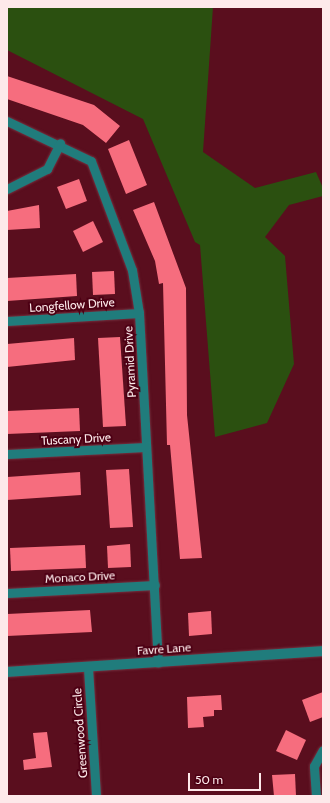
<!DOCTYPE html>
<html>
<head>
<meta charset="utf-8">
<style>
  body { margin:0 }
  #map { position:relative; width:330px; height:803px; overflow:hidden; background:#5a0e1e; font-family:Cabin,sans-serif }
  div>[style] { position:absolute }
  .green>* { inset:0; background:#2b5010 }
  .building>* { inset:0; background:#f66d7e }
  .roads { filter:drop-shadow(0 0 1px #74313f) drop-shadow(0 0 1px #74313f) }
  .minor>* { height:9px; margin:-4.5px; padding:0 4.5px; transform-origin:4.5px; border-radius:4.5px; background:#207c7c }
  .tertiary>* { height:10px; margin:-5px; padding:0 5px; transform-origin:5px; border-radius:5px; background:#207c7c }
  span { translate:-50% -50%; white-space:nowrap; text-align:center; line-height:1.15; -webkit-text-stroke:4px #4d0014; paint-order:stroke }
  .street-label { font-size:12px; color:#fde9ea }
  .frame { position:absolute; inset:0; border:8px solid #fde9ea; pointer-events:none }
  .scale { position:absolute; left:188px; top:773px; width:73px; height:18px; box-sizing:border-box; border:2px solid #fde9ea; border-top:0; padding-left:5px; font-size:12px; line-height:14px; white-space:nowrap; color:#fde9ea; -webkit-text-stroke:3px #4d0014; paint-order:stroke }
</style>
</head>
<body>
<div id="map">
  <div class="green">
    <div style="clip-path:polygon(7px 7px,213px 7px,203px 152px,255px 188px,316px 172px,323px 188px,323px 196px,289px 205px,265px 237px,285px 256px,294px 364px,267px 423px,215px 437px,200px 245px,195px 242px,143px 119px,7px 50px)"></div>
  </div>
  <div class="building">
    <div style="clip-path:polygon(7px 76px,94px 105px,120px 126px,106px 143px,83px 125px,7px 99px)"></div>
    <div style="clip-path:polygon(129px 140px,147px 185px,126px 194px,108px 149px)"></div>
    <div style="clip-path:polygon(79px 179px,87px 201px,66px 209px,57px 187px)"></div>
    <div style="clip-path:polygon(154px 202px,186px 288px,187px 415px,202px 558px,180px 559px,170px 445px,167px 445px,163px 283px,159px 284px,155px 261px,133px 210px)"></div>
    <div style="clip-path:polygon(39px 205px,40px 228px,7px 230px,7px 211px)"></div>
    <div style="clip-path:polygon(93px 221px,103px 242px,83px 252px,73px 231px)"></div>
    <div style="clip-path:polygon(114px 271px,115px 294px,93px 295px,92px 272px)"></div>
    <div style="clip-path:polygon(76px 274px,77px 296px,7px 301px,7px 278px)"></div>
    <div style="clip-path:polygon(120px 337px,126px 426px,103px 427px,98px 338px)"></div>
    <div style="clip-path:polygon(74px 338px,75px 360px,7px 367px,7px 344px)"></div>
    <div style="clip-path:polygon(79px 408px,80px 431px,7px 434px,7px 411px)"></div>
    <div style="clip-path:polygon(129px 469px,133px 527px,110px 528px,106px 470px)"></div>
    <div style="clip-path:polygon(80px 472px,81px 495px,7px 500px,7px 477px)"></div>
    <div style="clip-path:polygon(130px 544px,131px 567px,108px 568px,107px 546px)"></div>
    <div style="clip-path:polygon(85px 545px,86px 568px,11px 571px,10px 548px)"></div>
    <div style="clip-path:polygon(90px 610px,92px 632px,7px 636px,7px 614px)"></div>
    <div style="clip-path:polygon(211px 611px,212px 634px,189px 636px,188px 613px)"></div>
    <div style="clip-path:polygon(323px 692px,323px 717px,310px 722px,302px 700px)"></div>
    <div style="clip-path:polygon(221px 695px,222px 710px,214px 710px,214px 716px,203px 717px,204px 727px,188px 728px,187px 697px)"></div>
    <div style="clip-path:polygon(286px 730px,306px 740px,297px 760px,276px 751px)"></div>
    <div style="clip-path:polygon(47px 732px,52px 767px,24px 770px,23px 760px,36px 758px,33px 733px)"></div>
    <div style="clip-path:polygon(295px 774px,296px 796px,274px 796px,272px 775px)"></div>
  </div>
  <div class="roads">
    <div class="minor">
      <div style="left:7px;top:121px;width:93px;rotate:25.5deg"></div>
      <div style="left:91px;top:161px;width:116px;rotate:69.4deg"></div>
      <div style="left:132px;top:270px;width:44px;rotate:80.8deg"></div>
      <div style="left:139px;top:313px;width:350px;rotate:86.9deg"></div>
      <div style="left:7px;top:189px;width:45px;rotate:-26.6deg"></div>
      <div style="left:47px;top:169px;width:29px;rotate:-63deg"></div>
      <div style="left:7px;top:321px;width:132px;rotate:-3.5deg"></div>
      <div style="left:7px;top:454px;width:139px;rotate:-2.9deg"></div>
      <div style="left:7px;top:593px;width:148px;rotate:-3.1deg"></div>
      <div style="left:88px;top:668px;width:128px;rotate:86.4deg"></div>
      <div style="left:316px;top:796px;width:30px;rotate:-94deg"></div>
      <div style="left:314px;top:766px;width:18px;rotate:-61deg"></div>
    </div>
    <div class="tertiary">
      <div style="left:7px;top:672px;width:317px;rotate:-3.8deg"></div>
    </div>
  </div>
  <div class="street-label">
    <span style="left:72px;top:305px;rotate:-4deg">Longfellow Drive</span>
    <span style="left:130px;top:362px;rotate:-93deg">Pyramid Drive</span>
    <span style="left:76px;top:439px;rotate:-3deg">Tuscany Drive</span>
    <span style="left:80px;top:577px;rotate:-3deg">Monaco Drive</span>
    <span style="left:164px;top:649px;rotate:-4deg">Favre Lane</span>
    <span style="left:80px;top:733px;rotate:-94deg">Greenwood Circle</span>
  </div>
  <div class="frame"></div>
  <div class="scale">50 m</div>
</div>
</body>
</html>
